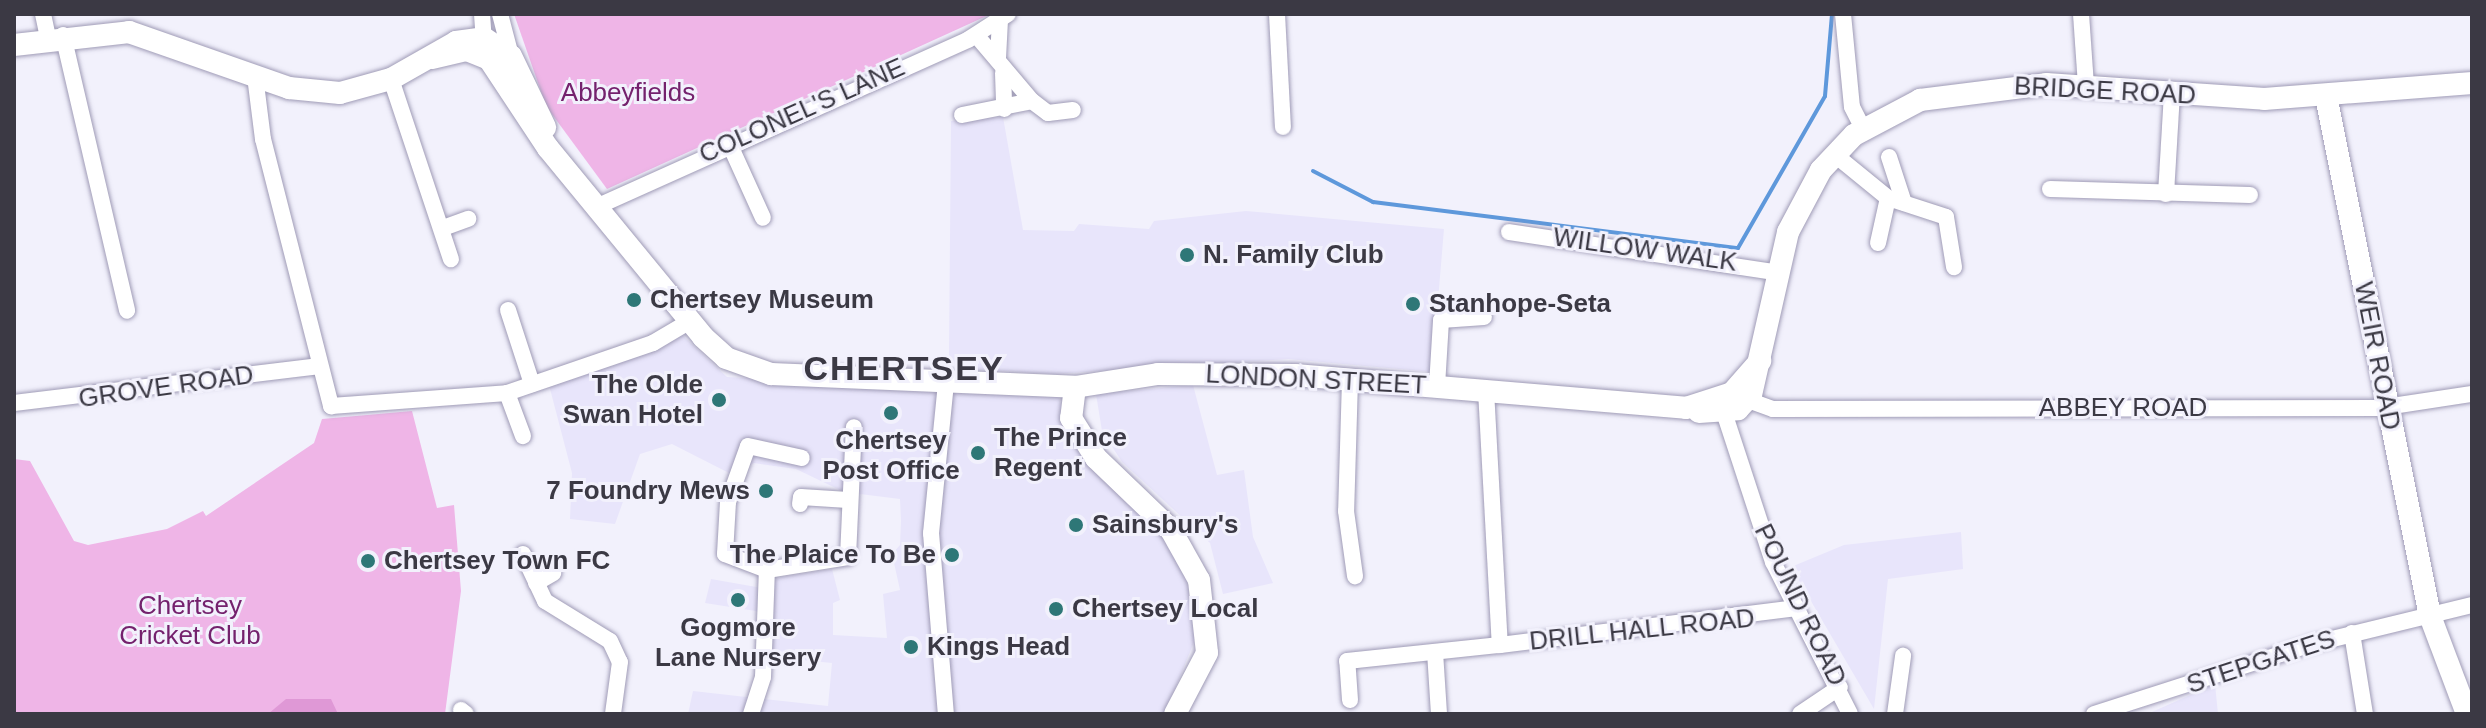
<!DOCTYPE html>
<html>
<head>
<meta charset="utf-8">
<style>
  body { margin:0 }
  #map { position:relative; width:2486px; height:728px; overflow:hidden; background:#f2f1fc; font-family:Helvetica,sans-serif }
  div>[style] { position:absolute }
  .built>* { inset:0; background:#e8e5fb }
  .green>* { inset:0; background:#efb5e7 }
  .forest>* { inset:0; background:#df98d6 }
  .stream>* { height:4px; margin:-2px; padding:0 2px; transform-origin:2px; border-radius:2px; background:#5e98db }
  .roads { filter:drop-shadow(0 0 2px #9f9bb6) drop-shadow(0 0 2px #9f9bb6) }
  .minor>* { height:16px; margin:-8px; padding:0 8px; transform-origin:8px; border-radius:8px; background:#fff }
  .major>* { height:22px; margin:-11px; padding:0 11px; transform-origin:11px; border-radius:11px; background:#fff }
  .dots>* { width:22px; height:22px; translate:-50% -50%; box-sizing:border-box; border:4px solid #f2f1fc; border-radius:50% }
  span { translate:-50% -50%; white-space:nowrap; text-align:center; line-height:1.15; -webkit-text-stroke:6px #f2f1fc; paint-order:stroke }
  .street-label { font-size:26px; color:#3b3944 }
  .park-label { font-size:26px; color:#74216d }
  .poi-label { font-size:26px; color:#3b3944; font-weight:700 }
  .left { translate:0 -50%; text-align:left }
  .right { translate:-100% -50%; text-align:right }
  .district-label { font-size:34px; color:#3b3944; font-weight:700; letter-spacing:2px }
  .frame { position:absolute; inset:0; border:16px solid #3b3944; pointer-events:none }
</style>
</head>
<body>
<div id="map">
  <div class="built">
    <div style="clip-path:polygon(1003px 117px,1023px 230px,1074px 231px,1079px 224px,1149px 229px,1154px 221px,1246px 211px,1444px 229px,1432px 372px,1288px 359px,1054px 374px,956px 368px,949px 356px,951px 121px)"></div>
    <div style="clip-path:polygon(681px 334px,727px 377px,1058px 396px,1079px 452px,1165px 539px,1187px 581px,1196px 637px,1165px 714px,688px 714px,693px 691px,828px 706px,832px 663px,772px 657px,762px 612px,705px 603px,711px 579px,762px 588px,781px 577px,832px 569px,840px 600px,833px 603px,833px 635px,887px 638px,883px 594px,900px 590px,892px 554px,900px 545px,901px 521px,900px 499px,844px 492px,796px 469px,754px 463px,729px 473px,672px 444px,640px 454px,615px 524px,570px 519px,572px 473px,549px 385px)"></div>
    <div style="clip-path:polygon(1193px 385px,1217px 475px,1244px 470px,1253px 537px,1273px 583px,1223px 594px,1210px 543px,1122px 462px,1102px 431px,1096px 394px)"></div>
    <div style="clip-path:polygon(1961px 532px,1963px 569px,1888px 579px,1874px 709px,1791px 567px,1844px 545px)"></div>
    <div style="clip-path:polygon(2215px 684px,2218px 714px,2150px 714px,2152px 712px)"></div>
  </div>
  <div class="green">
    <div style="clip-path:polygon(514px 14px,991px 14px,607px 189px,546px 106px)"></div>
    <div style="clip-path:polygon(412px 411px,437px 508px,454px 505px,461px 591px,445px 714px,14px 714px,14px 459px,30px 461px,74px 541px,88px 545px,167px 529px,203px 511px,206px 516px,314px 443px,322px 419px)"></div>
  </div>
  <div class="forest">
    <div style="clip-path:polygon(286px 699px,331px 699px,338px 714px,268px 714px)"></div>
  </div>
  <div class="stream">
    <div style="left:1313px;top:171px;width:68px;rotate:27.3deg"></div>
    <div style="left:1373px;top:202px;width:368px;rotate:7.2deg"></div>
    <div style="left:1738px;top:248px;width:175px;rotate:-60.2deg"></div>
    <div style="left:1825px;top:96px;width:82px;rotate:-85.1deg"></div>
  </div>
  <div class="roads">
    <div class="minor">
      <div style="left:43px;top:14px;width:24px;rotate:78deg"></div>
      <div style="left:482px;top:14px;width:32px;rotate:86deg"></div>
      <div style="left:500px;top:14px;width:43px;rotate:75.3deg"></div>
      <div style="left:1277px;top:14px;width:113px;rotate:87deg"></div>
      <div style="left:1843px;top:14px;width:93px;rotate:84.5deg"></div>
      <div style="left:1852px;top:107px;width:25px;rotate:63deg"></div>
      <div style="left:2081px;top:14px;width:72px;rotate:86deg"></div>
      <div style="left:63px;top:35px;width:283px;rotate:76.9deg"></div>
      <div style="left:976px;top:35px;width:87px;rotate:49.7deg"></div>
      <div style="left:1032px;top:101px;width:20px;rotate:37deg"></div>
      <div style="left:1048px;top:113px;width:25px;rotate:-7deg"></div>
      <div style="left:998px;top:58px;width:38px;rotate:-87deg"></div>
      <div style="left:1003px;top:73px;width:36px;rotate:88deg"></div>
      <div style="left:255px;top:76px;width:64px;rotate:82.8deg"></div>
      <div style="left:263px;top:139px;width:276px;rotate:75.7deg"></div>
      <div style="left:331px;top:406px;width:176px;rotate:-4.2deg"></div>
      <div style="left:507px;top:393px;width:154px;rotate:-18.9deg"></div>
      <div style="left:653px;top:343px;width:43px;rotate:-30.7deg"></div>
      <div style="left:391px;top:79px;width:190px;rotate:71.6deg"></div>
      <div style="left:962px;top:115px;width:71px;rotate:-11.3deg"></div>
      <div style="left:729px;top:143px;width:82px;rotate:65.6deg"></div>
      <div style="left:1834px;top:154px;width:70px;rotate:39.2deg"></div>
      <div style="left:1888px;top:198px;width:61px;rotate:18.1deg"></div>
      <div style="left:1946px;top:217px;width:51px;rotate:80.9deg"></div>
      <div style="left:1889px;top:157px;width:48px;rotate:71.9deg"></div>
      <div style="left:2050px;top:189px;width:200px;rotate:1.7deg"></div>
      <div style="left:2166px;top:194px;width:101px;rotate:-86.6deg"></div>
      <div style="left:596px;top:207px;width:409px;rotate:-24.2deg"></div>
      <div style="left:969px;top:39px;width:46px;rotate:-32.7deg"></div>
      <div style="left:443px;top:228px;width:27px;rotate:-20deg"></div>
      <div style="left:1509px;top:232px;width:274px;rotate:8.6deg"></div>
      <div style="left:1878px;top:243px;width:46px;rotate:-77.5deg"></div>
      <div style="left:508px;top:310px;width:78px;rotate:72deg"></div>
      <div style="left:1350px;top:380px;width:131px;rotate:91.7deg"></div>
      <div style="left:1346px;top:511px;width:66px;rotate:82.1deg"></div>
      <div style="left:946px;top:383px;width:151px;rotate:95.7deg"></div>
      <div style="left:931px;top:533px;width:182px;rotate:85.3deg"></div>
      <div style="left:1437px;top:386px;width:66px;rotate:-86.5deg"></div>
      <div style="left:1441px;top:320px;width:43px;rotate:-4deg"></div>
      <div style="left:1486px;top:390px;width:255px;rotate:86.9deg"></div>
      <div style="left:1500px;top:645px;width:299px;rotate:-7.1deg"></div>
      <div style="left:507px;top:393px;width:46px;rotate:69.6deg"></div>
      <div style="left:1737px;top:396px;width:38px;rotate:20deg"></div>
      <div style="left:1773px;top:409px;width:606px;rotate:-0.09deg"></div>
      <div style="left:2379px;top:408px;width:94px;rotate:-8.6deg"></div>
      <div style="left:14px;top:403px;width:306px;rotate:-6.9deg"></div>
      <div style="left:1721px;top:403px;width:167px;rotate:71.9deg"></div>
      <div style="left:1773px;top:562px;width:170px;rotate:63.1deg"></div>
      <div style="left:800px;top:504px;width:7px;rotate:-82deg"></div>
      <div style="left:801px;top:497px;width:47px;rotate:3.7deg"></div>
      <div style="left:523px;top:554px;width:52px;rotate:64.9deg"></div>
      <div style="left:545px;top:601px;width:76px;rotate:31.6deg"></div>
      <div style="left:610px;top:641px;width:23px;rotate:65deg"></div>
      <div style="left:620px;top:662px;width:52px;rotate:97.7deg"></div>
      <div style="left:767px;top:570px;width:82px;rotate:-9.1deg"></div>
      <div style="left:848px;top:557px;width:130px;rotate:-87.4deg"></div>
      <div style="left:536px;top:583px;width:20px;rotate:-30deg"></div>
      <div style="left:2352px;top:633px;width:82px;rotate:80.9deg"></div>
      <div style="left:1435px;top:652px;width:62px;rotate:86.3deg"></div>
      <div style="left:1350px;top:700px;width:39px;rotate:-94deg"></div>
      <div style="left:1347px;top:661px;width:154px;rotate:-6deg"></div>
      <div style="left:461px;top:710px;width:6px;rotate:39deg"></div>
      <div style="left:751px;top:714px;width:39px;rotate:-72deg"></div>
      <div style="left:763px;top:677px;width:107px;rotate:-87.9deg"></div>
      <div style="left:767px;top:570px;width:45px;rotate:-159.1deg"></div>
      <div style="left:725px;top:554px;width:52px;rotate:-86.7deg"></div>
      <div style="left:728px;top:502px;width:59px;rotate:-70.3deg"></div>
      <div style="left:748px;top:446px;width:55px;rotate:12.5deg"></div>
      <div style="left:1800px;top:714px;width:48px;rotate:-34deg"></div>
      <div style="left:1895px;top:714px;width:59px;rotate:-82.1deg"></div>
      <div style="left:2094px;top:714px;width:229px;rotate:-17.8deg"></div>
      <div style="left:2312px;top:644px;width:165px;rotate:-13.7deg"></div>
    </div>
    <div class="major">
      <div style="left:14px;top:45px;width:116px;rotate:-6.4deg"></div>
      <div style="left:129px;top:32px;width:170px;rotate:19.3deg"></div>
      <div style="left:289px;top:88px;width:51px;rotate:5.6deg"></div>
      <div style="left:340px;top:93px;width:53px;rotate:-15.4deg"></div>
      <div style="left:391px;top:79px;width:75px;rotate:-29.6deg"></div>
      <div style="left:456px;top:42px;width:28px;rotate:-8deg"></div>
      <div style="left:484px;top:38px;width:32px;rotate:34deg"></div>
      <div style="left:511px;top:56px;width:79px;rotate:64.4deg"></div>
      <div style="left:432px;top:58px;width:36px;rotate:-13deg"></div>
      <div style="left:467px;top:50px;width:24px;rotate:22deg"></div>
      <div style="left:489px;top:59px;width:107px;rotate:56.5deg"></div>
      <div style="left:548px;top:148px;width:244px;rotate:50.6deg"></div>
      <div style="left:703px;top:337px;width:31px;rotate:42deg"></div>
      <div style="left:726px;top:358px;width:48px;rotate:19.6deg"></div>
      <div style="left:771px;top:374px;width:304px;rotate:2.4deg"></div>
      <div style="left:1075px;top:387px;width:84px;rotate:-8.9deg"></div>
      <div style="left:1158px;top:374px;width:137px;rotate:0.4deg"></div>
      <div style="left:1295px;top:375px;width:392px;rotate:4.8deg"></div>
      <div style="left:1686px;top:408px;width:48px;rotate:-18.1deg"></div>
      <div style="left:1732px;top:393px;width:43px;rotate:-48.8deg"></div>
      <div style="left:2326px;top:96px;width:530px;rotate:78.69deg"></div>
      <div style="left:2430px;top:616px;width:105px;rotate:69.3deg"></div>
      <div style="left:1075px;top:387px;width:31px;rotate:97deg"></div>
      <div style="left:1071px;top:418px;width:47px;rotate:58deg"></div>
      <div style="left:1096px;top:458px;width:104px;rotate:43.8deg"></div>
      <div style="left:1171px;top:530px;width:57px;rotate:60.8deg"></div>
      <div style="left:1199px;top:580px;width:73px;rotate:83.7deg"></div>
      <div style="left:1207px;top:653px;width:69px;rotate:117.7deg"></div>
      <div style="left:1699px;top:412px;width:39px;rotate:-4deg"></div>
      <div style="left:1738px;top:409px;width:19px;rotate:-47deg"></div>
      <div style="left:1751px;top:395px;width:167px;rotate:-77.2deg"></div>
      <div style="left:1788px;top:232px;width:70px;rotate:-62deg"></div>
      <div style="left:1821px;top:170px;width:48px;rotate:-46.7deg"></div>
      <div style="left:1854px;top:135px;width:75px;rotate:-27.9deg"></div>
      <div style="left:1920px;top:100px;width:127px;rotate:-7.2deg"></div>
      <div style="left:2046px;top:84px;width:219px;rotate:3.9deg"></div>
      <div style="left:2264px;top:99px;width:209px;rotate:-4.4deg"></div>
    </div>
  </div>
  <div class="dots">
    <div style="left:1187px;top:255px;background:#2e7777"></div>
    <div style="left:634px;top:300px;background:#2e7777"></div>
    <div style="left:1413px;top:304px;background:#2e7777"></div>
    <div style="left:719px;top:400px;background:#2e7777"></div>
    <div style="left:891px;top:413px;background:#2e7777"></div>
    <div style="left:978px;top:453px;background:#2e7777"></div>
    <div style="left:766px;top:491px;background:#2e7777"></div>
    <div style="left:1076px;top:525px;background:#2e7777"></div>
    <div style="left:952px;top:555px;background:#2e7777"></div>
    <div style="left:368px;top:561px;background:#2e7777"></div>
    <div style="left:738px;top:600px;background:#2e7777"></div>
    <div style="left:1056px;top:609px;background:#2e7777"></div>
    <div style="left:911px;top:647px;background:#2e7777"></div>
  </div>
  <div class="street-label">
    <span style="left:2105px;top:91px;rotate:3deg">BRIDGE ROAD</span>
    <span style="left:802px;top:111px;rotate:-24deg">COLONEL'S LANE</span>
    <span style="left:1645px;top:250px;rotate:8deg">WILLOW WALK</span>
    <span style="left:2377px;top:356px;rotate:79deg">WEIR ROAD</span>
    <span style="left:1316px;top:380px;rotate:3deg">LONDON STREET</span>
    <span style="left:166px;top:387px;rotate:-8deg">GROVE ROAD</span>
    <span style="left:2123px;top:408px">ABBEY ROAD</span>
    <span style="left:1800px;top:605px;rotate:64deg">POUND ROAD</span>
    <span style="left:1642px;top:630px;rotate:-6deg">DRILL HALL ROAD</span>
    <span style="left:2261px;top:662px;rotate:-18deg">STEPGATES</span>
  </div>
  <div class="park-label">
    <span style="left:628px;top:93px">Abbeyfields</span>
    <span style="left:190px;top:621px">Chertsey<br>Cricket Club</span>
  </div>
  <div class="poi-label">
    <span class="left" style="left:1203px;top:255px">N. Family Club</span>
    <span class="left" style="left:650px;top:300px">Chertsey Museum</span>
    <span class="left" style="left:1429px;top:304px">Stanhope-Seta</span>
    <span class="right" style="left:703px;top:400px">The Olde<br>Swan Hotel</span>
    <span class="left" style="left:994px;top:453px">The Prince<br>Regent</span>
    <span style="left:891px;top:456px">Chertsey<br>Post Office</span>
    <span class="right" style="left:750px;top:491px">7 Foundry Mews</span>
    <span class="left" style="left:1092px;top:525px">Sainsbury's</span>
    <span class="right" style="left:936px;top:555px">The Plaice To Be</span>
    <span class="left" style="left:384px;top:561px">Chertsey Town FC</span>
    <span class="left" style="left:1072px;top:609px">Chertsey Local</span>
    <span style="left:738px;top:643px">Gogmore<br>Lane Nursery</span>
    <span class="left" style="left:927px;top:647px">Kings Head</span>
  </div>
  <div class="district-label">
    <span style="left:904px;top:369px">CHERTSEY</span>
  </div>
  <div class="frame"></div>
</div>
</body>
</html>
